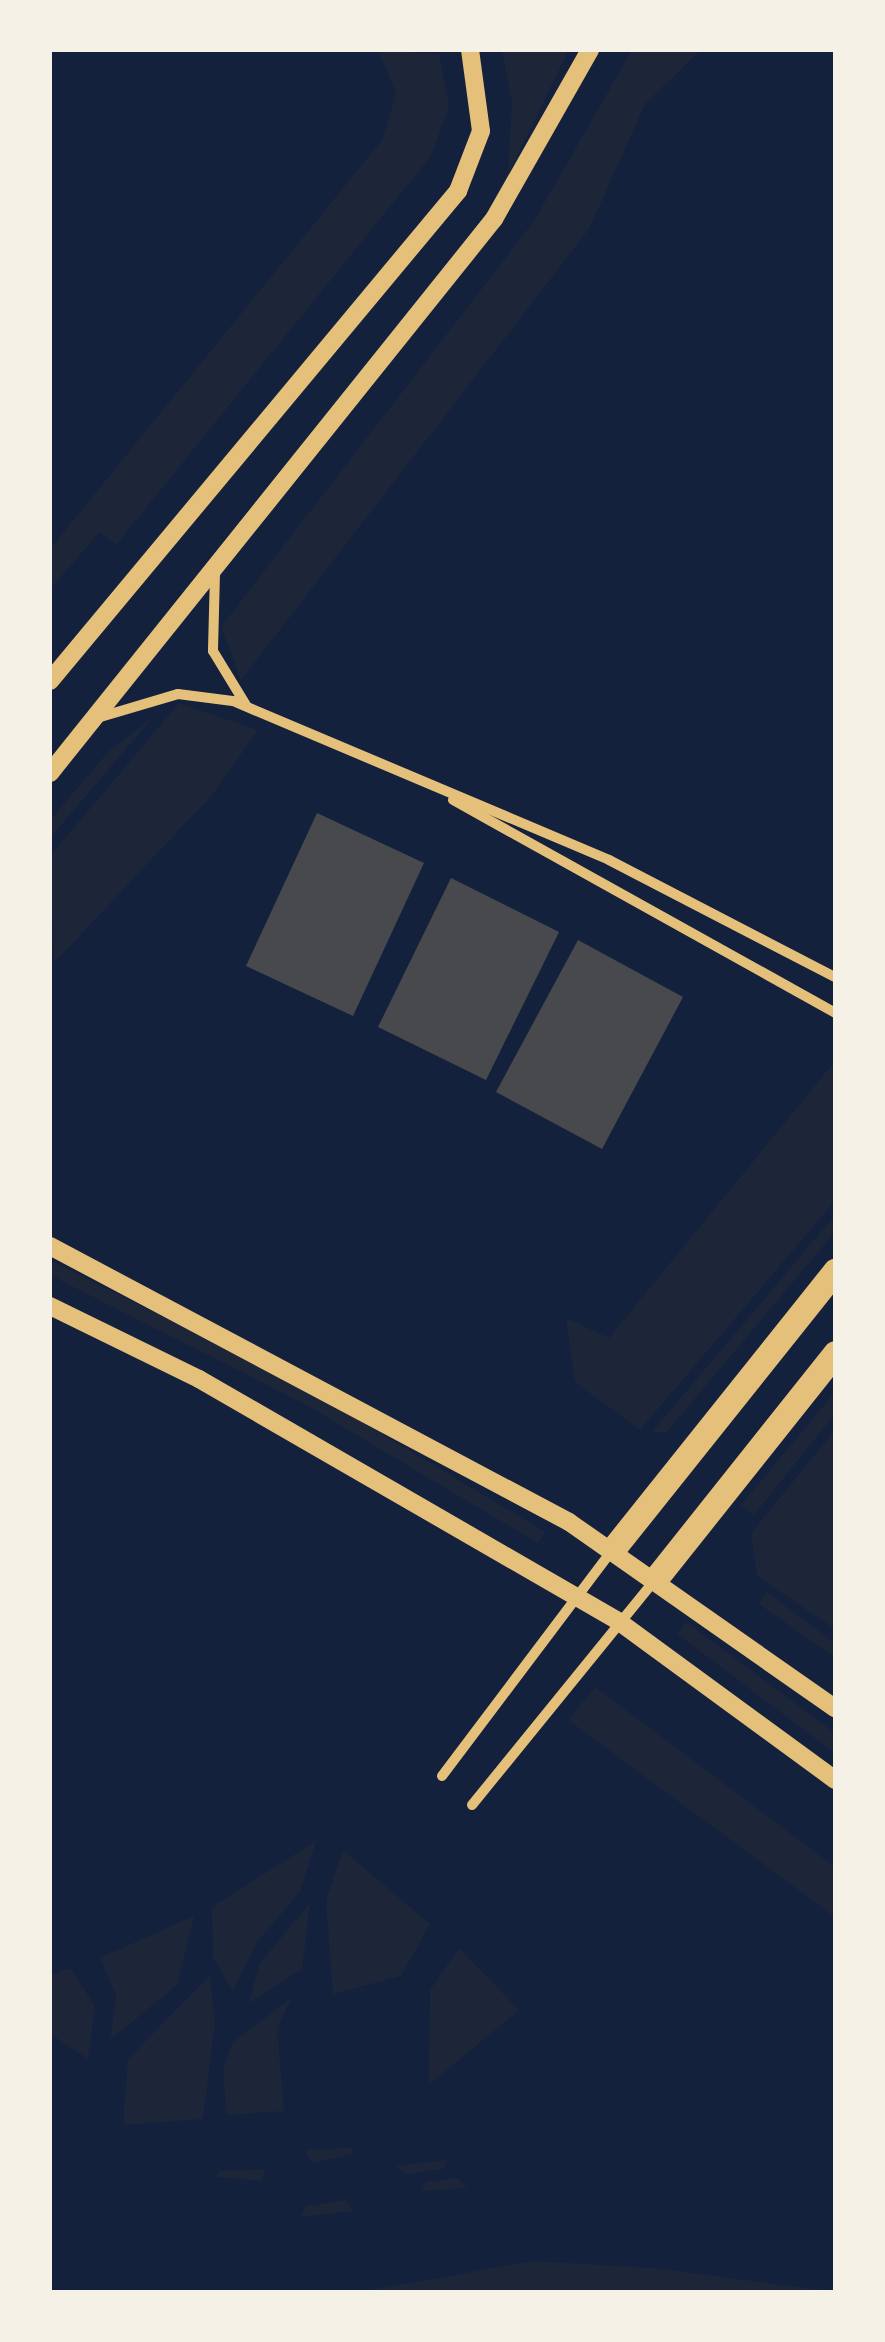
<!DOCTYPE html>
<html>
<head>
<meta charset="utf-8">
<style>
  body { margin:0 }
  #map { position:relative; width:885px; height:2342px; overflow:hidden; background:#14213d; font-family:Montserrat,sans-serif }
  div>[style] { position:absolute }
  .green>* { inset:0; background:#1d2539 }
  .building>* { inset:0; background:#48494c }
  .minor>* { height:10px; margin:-5px; padding:0 5px; transform-origin:5px; border-radius:5px; background:#e5c07b }
  .tertiary>* { height:18px; margin:-9px; padding:0 9px; transform-origin:9px; border-radius:9px; background:#e5c07b }
  .primary>* { height:25px; margin:-12.5px; padding:0 12.5px; transform-origin:12.5px; border-radius:12.5px; background:#e5c07b }
  span { translate:-50% -50%; white-space:nowrap; text-align:center; line-height:1.15; -webkit-text-stroke:8px #f6f1e7; paint-order:stroke }
  .frame { position:absolute; inset:0; border:52px solid #f6f1e7; pointer-events:none }
</style>
</head>
<body>
<div id="map">
  <div class="green">
    <div style="clip-path:polygon(378px 50px,439px 54px,449px 106px,431px 156px,116px 545px,100px 532px,50px 589px,50px 549px,383px 139px,396px 93px)"></div>
    <div style="clip-path:polygon(502px 50px,569px 50px,508px 174px,512px 102px)"></div>
    <div style="clip-path:polygon(632px 50px,701px 50px,645px 104px,589px 229px,241px 680px,221px 627px,534px 221px)"></div>
    <div style="clip-path:polygon(179px 703px,258px 730px,212px 795px,54px 963px,50px 856px)"></div>
    <div style="clip-path:polygon(154px 716px,50px 838px,50px 820px,109px 751px)"></div>
    <div style="clip-path:polygon(835px 1061px,835px 1201px,640px 1430px,575px 1382px,566px 1318px,609px 1338px)"></div>
    <div style="clip-path:polygon(835px 1215px,835px 1232px,666px 1433px,652px 1432px)"></div>
    <div style="clip-path:polygon(50px 1260px,310px 1391px,545px 1532px,538px 1543px,303px 1403px,50px 1275px)"></div>
    <div style="clip-path:polygon(835px 1392px,835px 1414px,754px 1515px,741px 1505px)"></div>
    <div style="clip-path:polygon(835px 1430px,835px 1629px,757px 1576px,751px 1533px)"></div>
    <div style="clip-path:polygon(766px 1592px,835px 1643px,835px 1658px,759px 1604px)"></div>
    <div style="clip-path:polygon(686px 1622px,835px 1733px,835px 1753px,677px 1634px)"></div>
    <div style="clip-path:polygon(595px 1687px,835px 1867px,835px 1917px,568px 1720px)"></div>
    <div style="clip-path:polygon(316px 1841px,300px 1892px,257px 1942px,233px 1992px,213px 1957px,212px 1907px)"></div>
    <div style="clip-path:polygon(343px 1850px,430px 1924px,401px 1976px,333px 1994px,326px 1901px)"></div>
    <div style="clip-path:polygon(310px 1903px,302px 1969px,249px 2003px,260px 1963px)"></div>
    <div style="clip-path:polygon(194px 1916px,177px 1985px,110px 2040px,116px 1996px,100px 1958px)"></div>
    <div style="clip-path:polygon(459px 1948px,519px 2010px,429px 2085px,430px 1990px)"></div>
    <div style="clip-path:polygon(71px 1968px,95px 2007px,88px 2059px,50px 2034px,50px 1975px)"></div>
    <div style="clip-path:polygon(210px 1975px,215px 2023px,203px 2119px,123px 2125px,128px 2059px)"></div>
    <div style="clip-path:polygon(292px 1997px,277px 2029px,284px 2111px,227px 2115px,223px 2070px,232px 2043px)"></div>
    <div style="clip-path:polygon(305px 2150px,351px 2148px,354px 2154px,312px 2163px)"></div>
    <div style="clip-path:polygon(447px 2160px,443px 2169px,407px 2174px,395px 2166px)"></div>
    <div style="clip-path:polygon(265px 2169px,261px 2181px,216px 2177px,220px 2171px)"></div>
    <div style="clip-path:polygon(457px 2178px,467px 2188px,421px 2191px,426px 2182px)"></div>
    <div style="clip-path:polygon(345px 2200px,354px 2211px,301px 2217px,306px 2206px)"></div>
    <div style="clip-path:polygon(532px 2261px,654px 2268px,835px 2292px,361px 2292px)"></div>
  </div>
  <div class="building">
    <div style="clip-path:polygon(317px 813px,424px 863px,353px 1016px,246px 966px)"></div>
    <div style="clip-path:polygon(451px 878px,559px 932px,486px 1080px,378px 1027px)"></div>
    <div style="clip-path:polygon(578px 940px,683px 997px,602px 1149px,496px 1092px)"></div>
  </div>
  <div class="minor">
    <div style="left:215px;top:573px;width:78px;rotate:91.5deg"></div>
    <div style="left:213px;top:651px;width:63px;rotate:58.6deg"></div>
    <div style="left:97px;top:718px;width:84px;rotate:-16.5deg"></div>
    <div style="left:178px;top:694px;width:55px;rotate:7.3deg"></div>
    <div style="left:233px;top:701px;width:408px;rotate:22.9deg"></div>
    <div style="left:609px;top:860px;width:254px;rotate:27.4deg"></div>
    <div style="left:453px;top:800px;width:437px;rotate:29.1deg"></div>
    <div style="left:442px;top:1776px;width:283px;rotate:-53deg"></div>
    <div style="left:472px;top:1805px;width:289px;rotate:-50.9deg"></div>
  </div>
  <div class="tertiary">
    <div style="left:50px;top:681px;width:638px;rotate:-50.22deg"></div>
    <div style="left:458px;top:191px;width:64px;rotate:-69deg"></div>
    <div style="left:481px;top:131px;width:82px;rotate:-97.7deg"></div>
    <div style="left:50px;top:773px;width:710px;rotate:-51.29deg"></div>
    <div style="left:494px;top:219px;width:194px;rotate:-60.4deg"></div>
    <div style="left:50px;top:1246px;width:588px;rotate:28deg"></div>
    <div style="left:569px;top:1522px;width:325px;rotate:35deg"></div>
    <div style="left:50px;top:1306px;width:166px;rotate:26.1deg"></div>
    <div style="left:199px;top:1379px;width:484px;rotate:30deg"></div>
    <div style="left:618px;top:1621px;width:269px;rotate:36.2deg"></div>
  </div>
  <div class="primary">
    <div style="left:613px;top:1549px;width:356px;rotate:-51.4deg"></div>
    <div style="left:657px;top:1577px;width:286px;rotate:-51.5deg"></div>
  </div>
  <div class="frame"></div>
</div>
</body>
</html>
